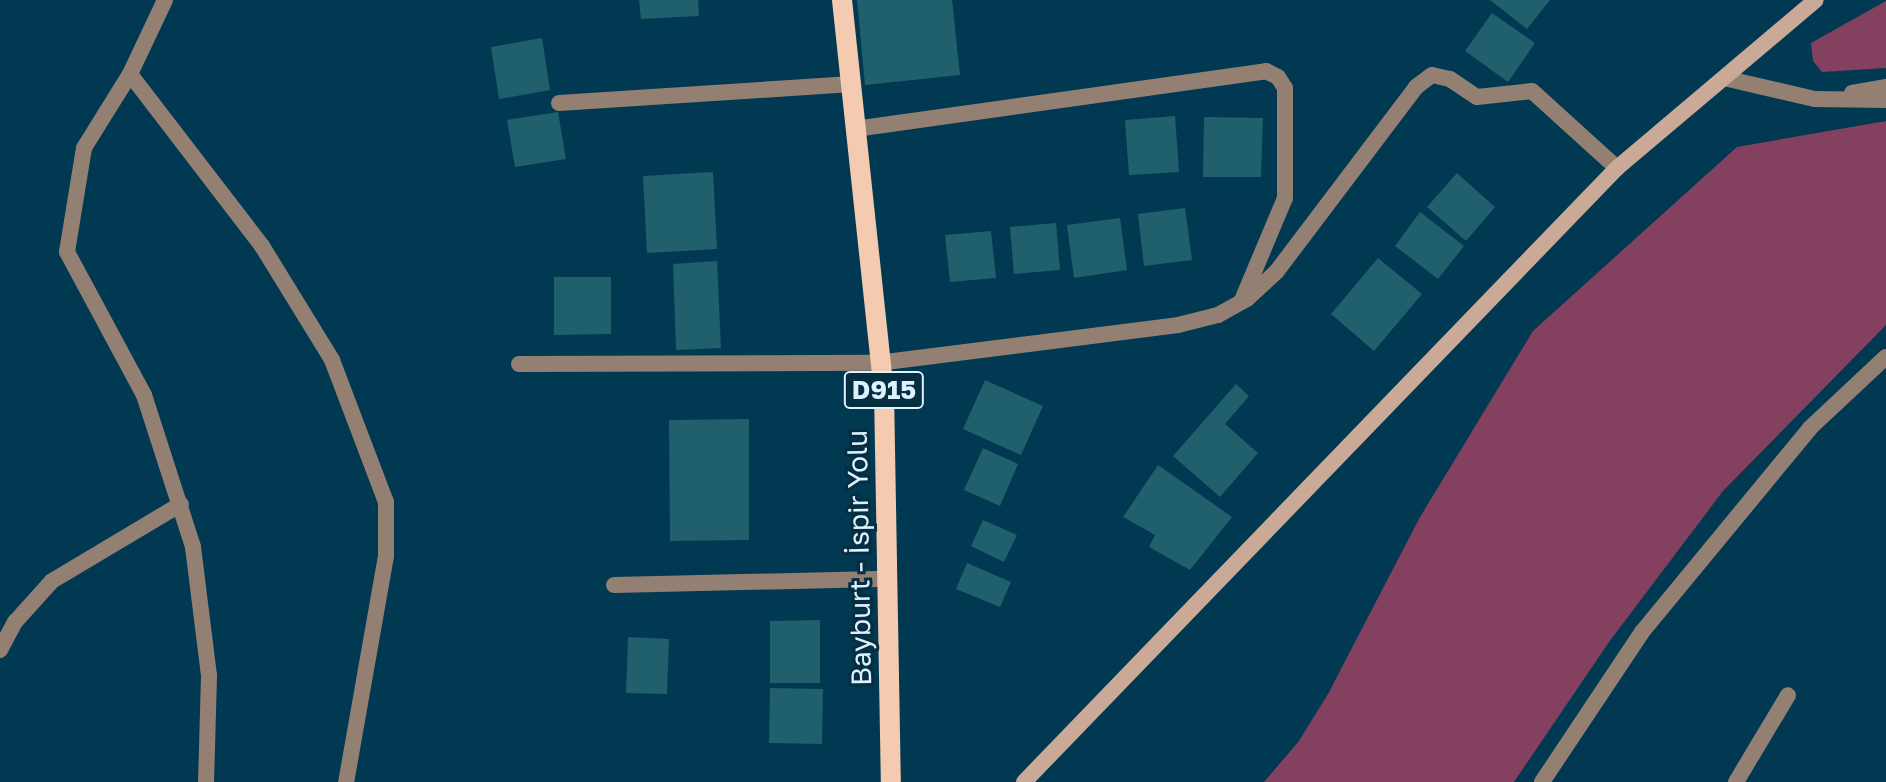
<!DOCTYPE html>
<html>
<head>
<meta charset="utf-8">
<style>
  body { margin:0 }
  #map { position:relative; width:1886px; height:782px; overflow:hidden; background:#003951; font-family:"Golos Text",sans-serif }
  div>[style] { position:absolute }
  .green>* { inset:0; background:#84415f }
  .building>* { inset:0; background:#205f6c }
  .street>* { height:16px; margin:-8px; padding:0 8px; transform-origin:8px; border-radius:8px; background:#948073 }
  .secondary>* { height:16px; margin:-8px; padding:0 8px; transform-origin:8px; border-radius:8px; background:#caaa96 }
  .primary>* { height:20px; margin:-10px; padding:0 10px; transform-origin:10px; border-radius:10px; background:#f4cbb1 }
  span { translate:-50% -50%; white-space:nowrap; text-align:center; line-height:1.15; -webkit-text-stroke:6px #052e41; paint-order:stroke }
  .shield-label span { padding:2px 6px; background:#052e41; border:2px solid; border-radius:6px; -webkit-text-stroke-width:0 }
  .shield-label { font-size:26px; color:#ddf2fe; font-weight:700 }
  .street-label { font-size:28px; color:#ddf2fe }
</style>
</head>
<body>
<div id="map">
  <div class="green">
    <div style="clip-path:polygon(1886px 1px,1886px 68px,1822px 72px,1813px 61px,1811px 43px)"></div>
    <div style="clip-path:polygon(1886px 121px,1886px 325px,1723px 491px,1609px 642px,1514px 782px,1264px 782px,1299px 741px,1328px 694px,1420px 517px,1533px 331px,1737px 147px)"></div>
  </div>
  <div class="building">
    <div style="clip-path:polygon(639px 0,698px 0,699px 16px,641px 19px)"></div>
    <div style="clip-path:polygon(857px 0,952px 0,960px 75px,865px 85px)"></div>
    <div style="clip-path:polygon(1490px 0,1550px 0,1527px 29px)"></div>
    <div style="clip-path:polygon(1492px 13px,1535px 43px,1508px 82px,1465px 51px)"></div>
    <div style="clip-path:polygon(542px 38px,550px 90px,499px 99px,491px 47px)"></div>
    <div style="clip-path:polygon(558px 112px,566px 159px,515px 167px,507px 120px)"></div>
    <div style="clip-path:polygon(1175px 116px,1179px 172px,1129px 175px,1125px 120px)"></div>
    <div style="clip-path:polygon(1204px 117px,1263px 118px,1261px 177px,1203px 177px)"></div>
    <div style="clip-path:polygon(713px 172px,717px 249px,647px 253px,643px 176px)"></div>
    <div style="clip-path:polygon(1457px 173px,1495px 207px,1466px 241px,1427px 207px)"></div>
    <div style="clip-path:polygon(1185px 208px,1192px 260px,1144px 266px,1138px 214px)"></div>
    <div style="clip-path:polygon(1420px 212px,1464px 246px,1438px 279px,1395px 246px)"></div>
    <div style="clip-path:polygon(1120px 218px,1127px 270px,1074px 278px,1067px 225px)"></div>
    <div style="clip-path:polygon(1056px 223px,1060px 270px,1014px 274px,1010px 227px)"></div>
    <div style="clip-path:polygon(991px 231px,996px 278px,950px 282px,945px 235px)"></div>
    <div style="clip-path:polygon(1378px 258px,1422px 294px,1374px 351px,1331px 314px)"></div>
    <div style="clip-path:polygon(717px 261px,721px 348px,676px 350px,673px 264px)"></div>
    <div style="clip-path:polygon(554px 277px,611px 277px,611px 334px,554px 335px)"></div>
    <div style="clip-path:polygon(985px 380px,1043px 406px,1021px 455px,963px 429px)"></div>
    <div style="clip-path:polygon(1236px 384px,1249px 396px,1225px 424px,1258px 453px,1220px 497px,1173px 456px)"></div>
    <div style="clip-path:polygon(749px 419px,749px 540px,670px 541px,669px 420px)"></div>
    <div style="clip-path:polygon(983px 448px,1018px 464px,1000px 506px,964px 490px)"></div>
    <div style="clip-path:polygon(1158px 465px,1232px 517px,1190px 570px,1149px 547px,1155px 535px,1123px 517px)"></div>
    <div style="clip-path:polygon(983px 520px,1017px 535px,1004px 562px,971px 546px)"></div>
    <div style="clip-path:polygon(967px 563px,1011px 582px,1000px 607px,956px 589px)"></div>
    <div style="clip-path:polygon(820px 620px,820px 683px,770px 683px,770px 621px)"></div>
    <div style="clip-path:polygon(628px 637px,669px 639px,667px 694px,626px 693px)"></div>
    <div style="clip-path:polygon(770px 688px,823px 689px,822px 744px,769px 743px)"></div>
  </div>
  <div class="street">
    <div style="left:165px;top:0;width:82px;rotate:115.3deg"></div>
    <div style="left:130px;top:74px;width:87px;rotate:121.9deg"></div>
    <div style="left:84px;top:148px;width:105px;rotate:99.3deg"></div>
    <div style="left:67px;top:252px;width:162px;rotate:61.7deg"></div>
    <div style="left:144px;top:395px;width:160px;rotate:72.1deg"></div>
    <div style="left:193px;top:547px;width:130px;rotate:82.9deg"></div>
    <div style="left:209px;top:676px;width:106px;rotate:91.6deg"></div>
    <div style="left:130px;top:74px;width:217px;rotate:52.5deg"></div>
    <div style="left:262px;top:246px;width:134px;rotate:58.4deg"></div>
    <div style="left:332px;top:360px;width:152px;rotate:69.2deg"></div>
    <div style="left:386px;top:502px;width:54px;rotate:90deg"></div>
    <div style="left:386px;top:556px;width:230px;rotate:100deg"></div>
    <div style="left:1724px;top:78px;width:93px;rotate:13deg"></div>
    <div style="left:1815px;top:99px;width:71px;rotate:0.8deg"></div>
    <div style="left:1852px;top:93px;width:35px;rotate:-10deg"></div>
    <div style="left:559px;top:103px;width:293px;rotate:-3.7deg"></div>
    <div style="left:855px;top:129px;width:415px;rotate:-8deg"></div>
    <div style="left:1266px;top:71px;width:13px;rotate:27deg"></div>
    <div style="left:1278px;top:77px;width:13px;rotate:58deg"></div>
    <div style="left:1285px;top:88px;width:110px;rotate:90deg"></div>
    <div style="left:1285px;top:198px;width:108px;rotate:112.8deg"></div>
    <div style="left:519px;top:364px;width:359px;rotate:-0.2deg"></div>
    <div style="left:878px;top:363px;width:302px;rotate:-7.2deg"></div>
    <div style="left:1178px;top:325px;width:41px;rotate:-14deg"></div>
    <div style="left:1218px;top:315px;width:33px;rotate:-29deg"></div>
    <div style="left:1247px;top:299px;width:41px;rotate:-43deg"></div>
    <div style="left:1277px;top:271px;width:231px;rotate:-52.9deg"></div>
    <div style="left:1416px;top:87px;width:20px;rotate:-37deg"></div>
    <div style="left:1432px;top:75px;width:18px;rotate:13deg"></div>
    <div style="left:1450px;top:79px;width:32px;rotate:34deg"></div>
    <div style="left:1477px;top:97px;width:55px;rotate:-6.2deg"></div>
    <div style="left:1532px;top:91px;width:115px;rotate:42.2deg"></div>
    <div style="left:614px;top:585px;width:274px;rotate:-1.3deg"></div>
    <div style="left:0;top:650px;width:32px;rotate:-62deg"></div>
    <div style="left:15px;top:622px;width:55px;rotate:-47.9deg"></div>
    <div style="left:52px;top:581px;width:150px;rotate:-30.8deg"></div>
    <div style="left:1542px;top:782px;width:180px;rotate:-56.3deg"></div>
    <div style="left:1642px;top:632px;width:264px;rotate:-50.5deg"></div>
    <div style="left:1810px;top:428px;width:104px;rotate:-43.1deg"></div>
    <div style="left:1736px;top:782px;width:101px;rotate:-59.1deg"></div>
  </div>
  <div class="secondary">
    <div style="left:1024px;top:782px;width:854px;rotate:-46deg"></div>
    <div style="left:1617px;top:168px;width:260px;rotate:-40.2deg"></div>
  </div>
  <div class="primary">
    <div style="left:842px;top:0;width:393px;rotate:83.9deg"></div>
    <div style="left:884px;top:391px;width:391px;rotate:89deg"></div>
  </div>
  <div class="shield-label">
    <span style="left:884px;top:390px">D915</span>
  </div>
  <div class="street-label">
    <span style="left:859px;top:558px;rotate:-91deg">Bayburt - İspir Yolu</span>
  </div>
</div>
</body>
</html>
